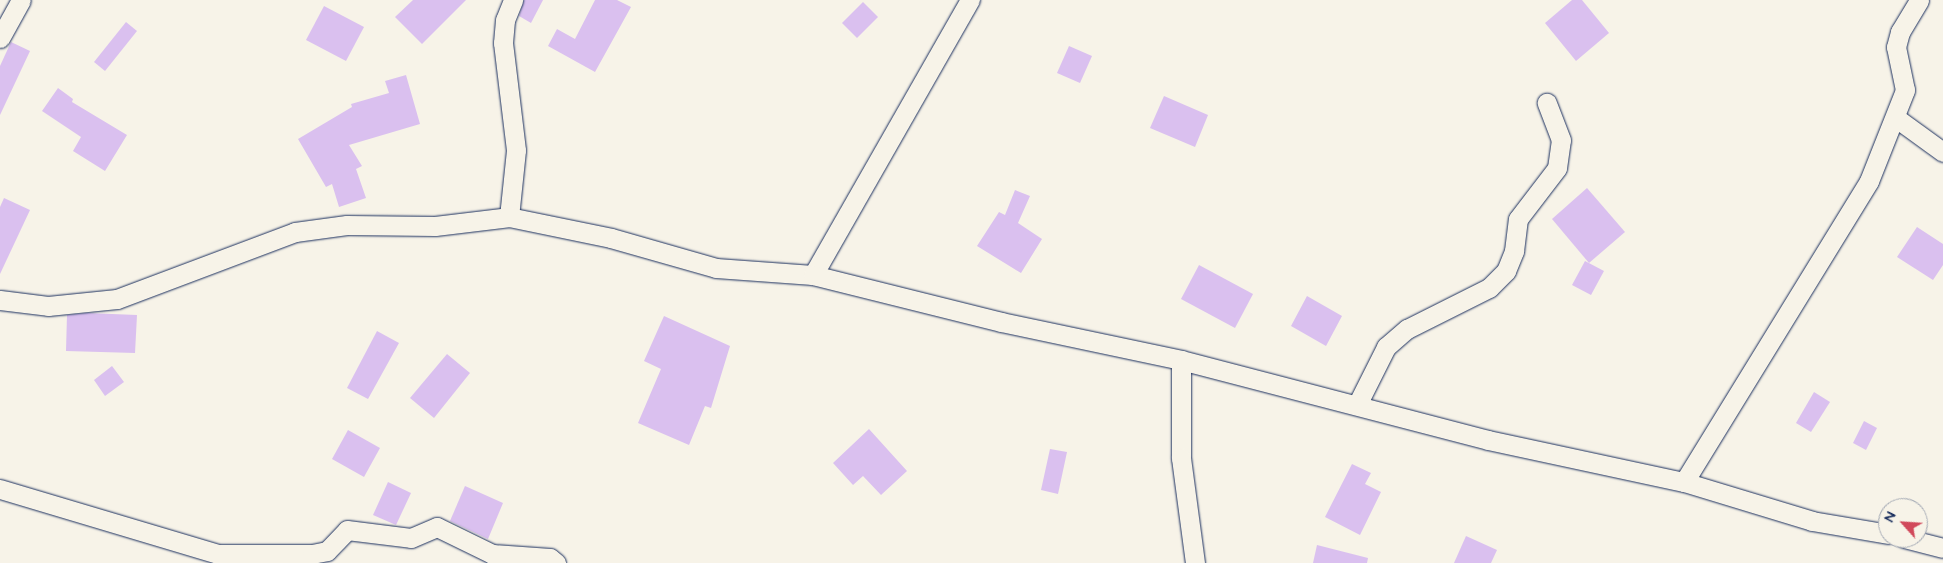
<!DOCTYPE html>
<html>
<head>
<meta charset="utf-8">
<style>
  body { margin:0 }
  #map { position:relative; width:1943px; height:563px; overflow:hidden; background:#f7f3e8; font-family:"Architects Daughter",sans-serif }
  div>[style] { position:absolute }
  .building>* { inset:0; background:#dac0ef }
  .roads { filter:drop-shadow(0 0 1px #1b2f5e) drop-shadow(0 0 1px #1b2f5e) }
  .minor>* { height:19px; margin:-9.5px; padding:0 9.5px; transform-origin:9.5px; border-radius:9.5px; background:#f7f3e8 }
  span { translate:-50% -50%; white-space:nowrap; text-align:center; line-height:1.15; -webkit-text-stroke:4px #f7f3e8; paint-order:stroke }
  .north { position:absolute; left:1878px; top:498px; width:50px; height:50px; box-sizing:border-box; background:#f7f3e8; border:1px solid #9fa5b1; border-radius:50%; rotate:296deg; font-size:14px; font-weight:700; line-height:20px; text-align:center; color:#1b2f5e }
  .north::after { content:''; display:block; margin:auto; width:18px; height:22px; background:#d1495b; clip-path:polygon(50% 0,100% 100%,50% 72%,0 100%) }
</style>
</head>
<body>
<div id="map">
  <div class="building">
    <div style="clip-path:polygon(413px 0,466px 0,422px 44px,395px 17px)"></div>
    <div style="clip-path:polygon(524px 0,543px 0,531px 23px,519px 16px)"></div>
    <div style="clip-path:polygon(595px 0,617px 0,631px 7px,595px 72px,548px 46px,557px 29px,575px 39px)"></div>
    <div style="clip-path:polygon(1572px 0,1582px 0,1609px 33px,1576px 61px,1545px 23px)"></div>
    <div style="clip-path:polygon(863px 2px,878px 17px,857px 38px,842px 23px)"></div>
    <div style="clip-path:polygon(324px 6px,364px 27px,346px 61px,306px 40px)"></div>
    <div style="clip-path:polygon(126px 22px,137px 31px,105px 71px,94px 62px)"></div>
    <div style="clip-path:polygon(11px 42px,30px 51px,0 115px,0 66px)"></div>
    <div style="clip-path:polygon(1069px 46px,1092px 56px,1080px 83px,1057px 73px)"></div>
    <div style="clip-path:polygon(406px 75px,420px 124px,349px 145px,362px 166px,356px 169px,366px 198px,339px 207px,332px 184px,326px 187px,298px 139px,352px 107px,351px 104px,389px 93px,385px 81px)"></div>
    <div style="clip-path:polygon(58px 88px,73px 99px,72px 102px,127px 135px,105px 171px,73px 151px,81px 137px,42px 111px)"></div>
    <div style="clip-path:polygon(1164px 96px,1208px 115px,1195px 147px,1150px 128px)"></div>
    <div style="clip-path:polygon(1587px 188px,1625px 232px,1589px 263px,1552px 219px)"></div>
    <div style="clip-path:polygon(1015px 190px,1030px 196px,1018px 223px,1042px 239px,1021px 273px,977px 246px,999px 212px,1005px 215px)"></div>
    <div style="clip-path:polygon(4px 198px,30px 210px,0 274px,0 207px)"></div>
    <div style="clip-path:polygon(1917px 227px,1943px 244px,1943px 265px,1933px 280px,1897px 257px)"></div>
    <div style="clip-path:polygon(1585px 261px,1604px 271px,1591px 295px,1572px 285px)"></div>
    <div style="clip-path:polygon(1199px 265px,1253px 294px,1235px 328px,1181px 299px)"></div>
    <div style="clip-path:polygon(1307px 296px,1342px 316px,1326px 346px,1291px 326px)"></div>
    <div style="clip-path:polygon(87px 313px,137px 315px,135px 353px,66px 351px,67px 315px)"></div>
    <div style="clip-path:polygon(664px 316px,730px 346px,711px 408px,705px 406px,689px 445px,638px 423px,661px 369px,644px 361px)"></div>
    <div style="clip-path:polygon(377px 331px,399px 343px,368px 399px,347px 388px)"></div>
    <div style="clip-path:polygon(447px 354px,470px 373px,434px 418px,410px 398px)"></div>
    <div style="clip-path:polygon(112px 366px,124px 382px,105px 396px,94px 380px)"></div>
    <div style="clip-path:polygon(1814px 392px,1830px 402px,1811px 432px,1796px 423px)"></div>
    <div style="clip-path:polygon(1864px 421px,1877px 428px,1866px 450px,1853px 443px)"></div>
    <div style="clip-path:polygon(869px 429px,907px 471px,881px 495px,863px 476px,853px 485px,833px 463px)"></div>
    <div style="clip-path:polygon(348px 430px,380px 448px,364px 477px,332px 459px)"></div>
    <div style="clip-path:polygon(1050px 449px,1067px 452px,1058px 494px,1041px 490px)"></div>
    <div style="clip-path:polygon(1352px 464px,1371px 473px,1365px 484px,1381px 492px,1360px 535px,1325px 517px)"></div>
    <div style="clip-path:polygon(388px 482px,411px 493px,396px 525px,373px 515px)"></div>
    <div style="clip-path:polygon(465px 486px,503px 503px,488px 539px,450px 521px)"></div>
    <div style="clip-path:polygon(1466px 536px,1497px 550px,1491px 563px,1454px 563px)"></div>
    <div style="clip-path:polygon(1317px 545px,1368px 558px,1367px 563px,1313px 563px)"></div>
  </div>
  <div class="roads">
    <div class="minor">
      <div style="left:0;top:38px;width:43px;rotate:-61.1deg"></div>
      <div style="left:1896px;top:118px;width:58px;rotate:35.9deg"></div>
      <div style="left:509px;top:217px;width:67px;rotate:-84deg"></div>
      <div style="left:516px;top:150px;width:108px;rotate:-96.9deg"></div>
      <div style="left:503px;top:43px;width:23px;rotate:-85deg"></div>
      <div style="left:505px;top:20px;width:22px;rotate:-68deg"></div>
      <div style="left:813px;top:275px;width:317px;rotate:-60.3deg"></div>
      <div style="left:0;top:300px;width:48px;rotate:7.1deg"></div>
      <div style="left:48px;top:306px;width:69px;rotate:-5.8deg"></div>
      <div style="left:117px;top:299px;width:190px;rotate:-20.6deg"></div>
      <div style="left:295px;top:232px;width:52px;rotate:-7.7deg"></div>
      <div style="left:347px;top:225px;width:88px;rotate:0.7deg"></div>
      <div style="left:435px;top:226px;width:75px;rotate:-6.9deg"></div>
      <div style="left:509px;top:217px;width:104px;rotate:11.6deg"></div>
      <div style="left:611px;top:238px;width:109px;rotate:15.9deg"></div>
      <div style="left:716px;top:268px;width:97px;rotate:4.1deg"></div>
      <div style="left:813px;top:275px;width:194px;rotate:14deg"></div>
      <div style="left:1001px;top:322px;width:184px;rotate:11.9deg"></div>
      <div style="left:1181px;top:360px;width:317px;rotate:14.6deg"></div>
      <div style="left:1488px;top:440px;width:200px;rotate:12.1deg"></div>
      <div style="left:1684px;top:482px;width:134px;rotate:16.9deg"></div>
      <div style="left:1812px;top:521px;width:77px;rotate:9.7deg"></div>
      <div style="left:1181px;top:360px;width:98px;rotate:90deg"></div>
      <div style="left:1181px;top:458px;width:106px;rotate:82.4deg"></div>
      <div style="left:1357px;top:405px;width:65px;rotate:-63.4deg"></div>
      <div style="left:1386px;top:347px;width:28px;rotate:-41deg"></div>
      <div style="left:1407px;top:329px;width:92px;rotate:-26.6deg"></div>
      <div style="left:1489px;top:288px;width:24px;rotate:-45deg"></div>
      <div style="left:1506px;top:271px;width:22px;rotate:-68deg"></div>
      <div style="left:1514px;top:251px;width:32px;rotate:-83deg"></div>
      <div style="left:1518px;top:219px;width:64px;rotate:-52.6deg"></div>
      <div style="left:1557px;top:168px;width:28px;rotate:-82deg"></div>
      <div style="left:1561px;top:140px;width:40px;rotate:-111deg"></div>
      <div style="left:1684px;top:482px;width:353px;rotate:-58.4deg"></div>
      <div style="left:1869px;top:181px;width:98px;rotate:-68.4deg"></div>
      <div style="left:1905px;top:90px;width:44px;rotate:-101.8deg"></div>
      <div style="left:1896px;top:47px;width:16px;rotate:-75deg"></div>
      <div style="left:1900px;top:32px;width:37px;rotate:-59deg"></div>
      <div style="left:0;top:489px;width:227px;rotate:16.6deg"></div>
      <div style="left:218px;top:554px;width:94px"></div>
      <div style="left:312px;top:554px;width:15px;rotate:-11deg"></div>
      <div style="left:327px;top:551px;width:29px;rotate:-46deg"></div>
      <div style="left:347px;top:530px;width:64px;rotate:7.1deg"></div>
      <div style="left:411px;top:538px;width:28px;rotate:-23deg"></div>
      <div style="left:437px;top:527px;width:61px;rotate:26.1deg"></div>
      <div style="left:492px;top:554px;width:58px;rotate:3.9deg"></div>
      <div style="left:550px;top:558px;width:8px;rotate:40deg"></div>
      <div style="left:1904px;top:538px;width:40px;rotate:14.4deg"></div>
    </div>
  </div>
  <div class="north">N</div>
</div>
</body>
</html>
